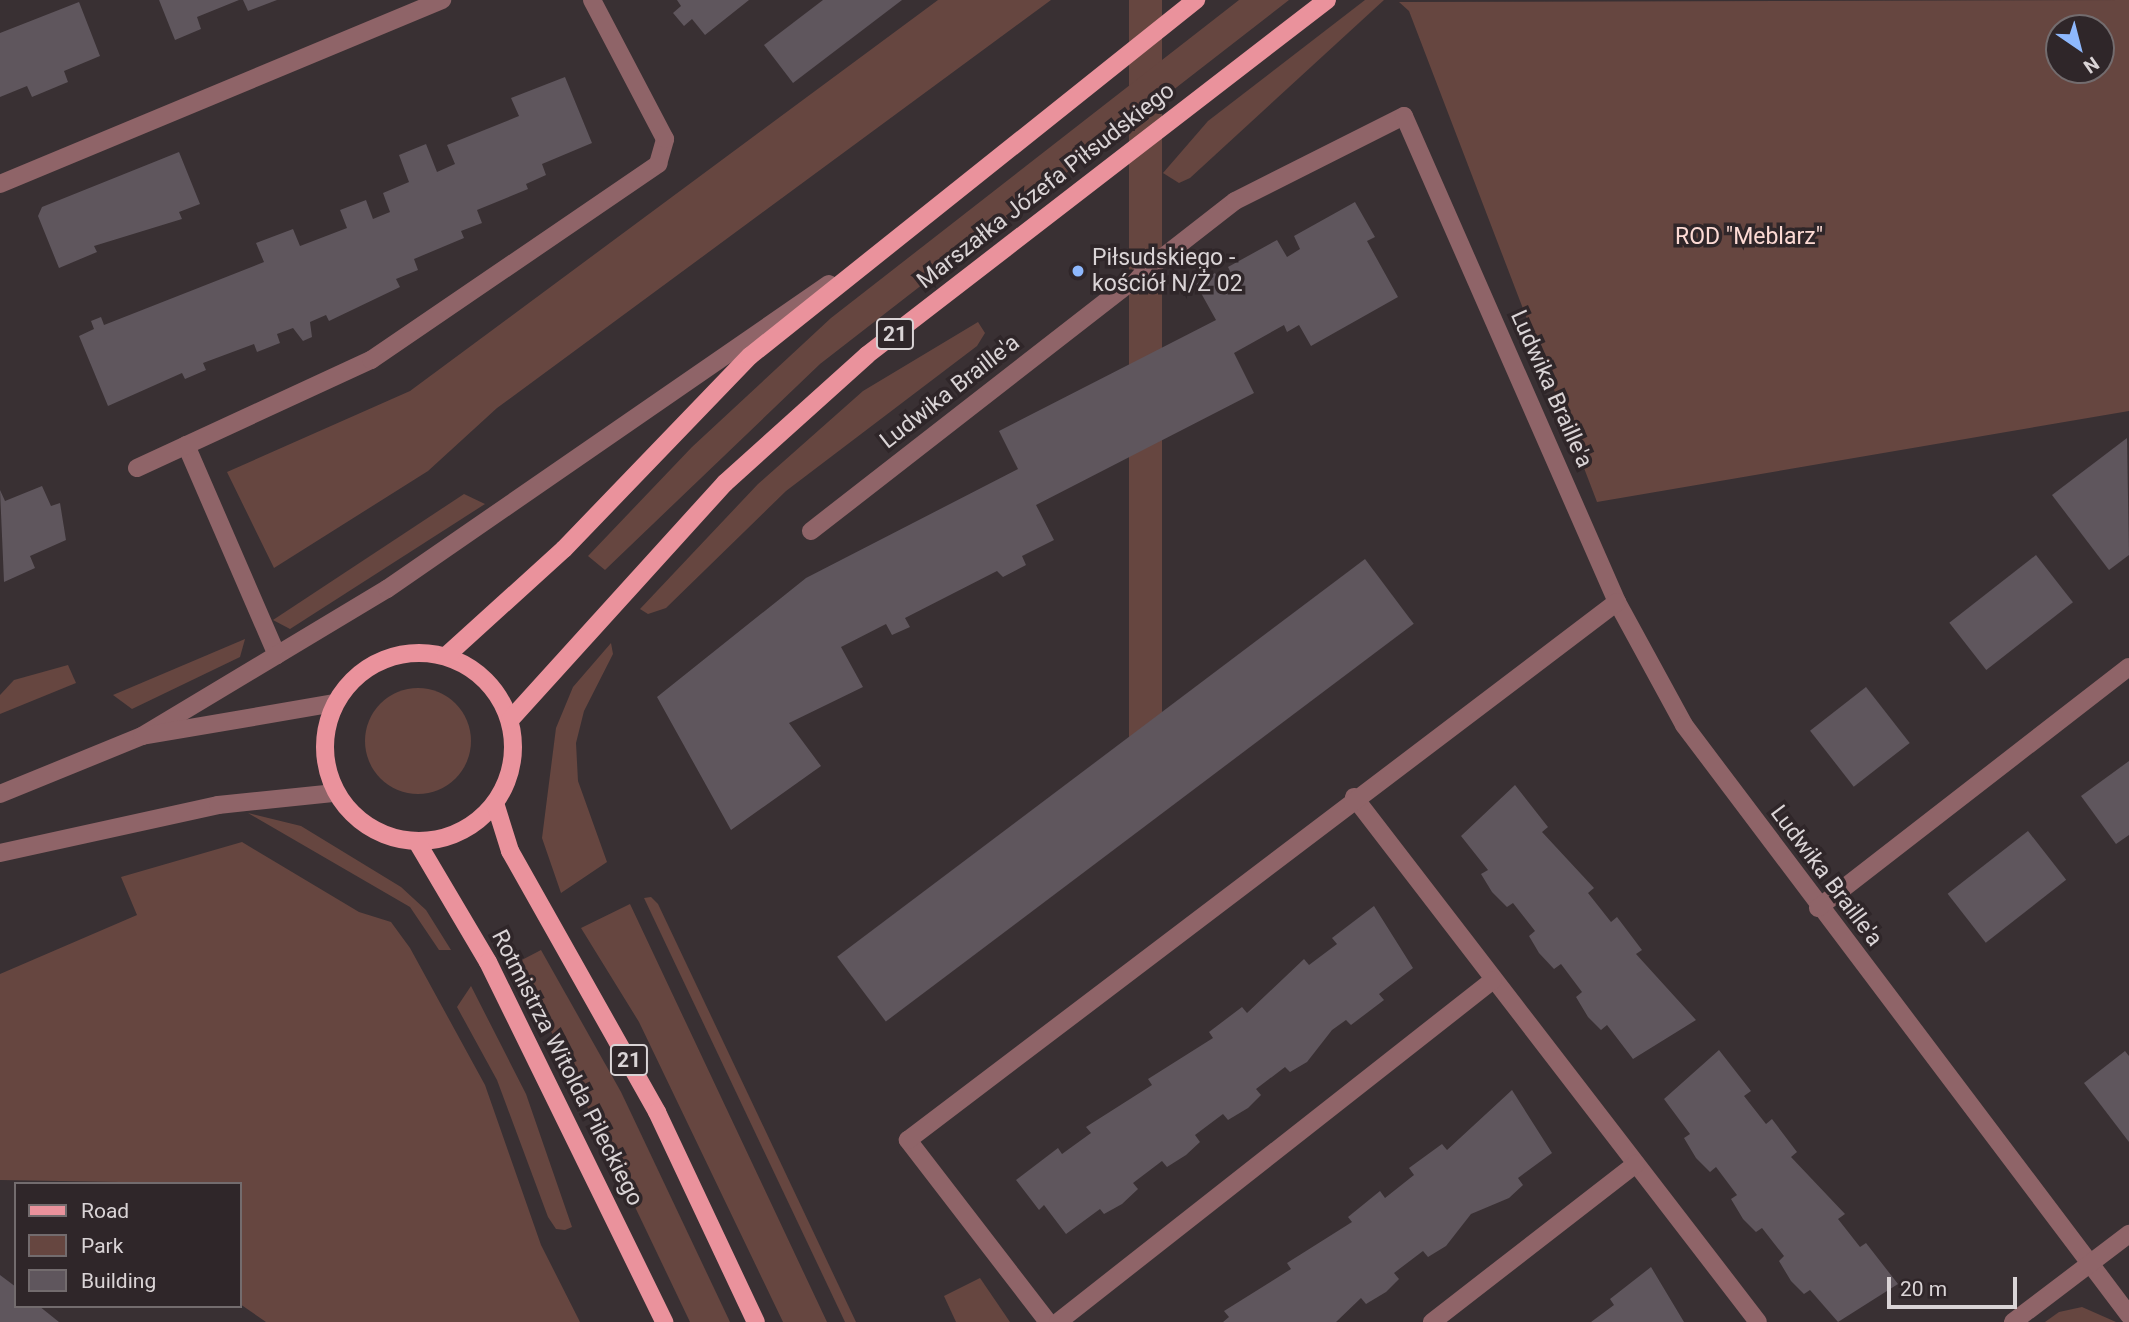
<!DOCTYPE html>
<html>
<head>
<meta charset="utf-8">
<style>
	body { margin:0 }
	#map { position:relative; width:2129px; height:1322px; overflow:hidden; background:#393033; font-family:Roboto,sans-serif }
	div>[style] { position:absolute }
	.green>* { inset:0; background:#664640; transform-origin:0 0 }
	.round { border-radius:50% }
	.building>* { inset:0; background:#5f565d; transform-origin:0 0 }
	.minor>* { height:18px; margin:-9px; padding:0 9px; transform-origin:9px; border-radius:9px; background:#8f6468 }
	.major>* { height:18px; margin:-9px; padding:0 9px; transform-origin:9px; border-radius:9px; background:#ea929c }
	.major>.ring { margin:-9px; padding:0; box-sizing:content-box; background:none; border:18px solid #ea929c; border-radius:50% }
	.dots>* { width:19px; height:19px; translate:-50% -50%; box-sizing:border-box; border:4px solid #2f2629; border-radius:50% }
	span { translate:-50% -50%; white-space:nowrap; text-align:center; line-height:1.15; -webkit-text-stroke:7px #2f2629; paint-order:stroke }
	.shield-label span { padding:2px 5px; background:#2f2629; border:2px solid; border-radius:5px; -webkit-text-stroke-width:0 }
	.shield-label { font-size:21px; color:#dad4d6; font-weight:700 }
	.street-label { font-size:23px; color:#dad4d6 }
	.park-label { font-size:23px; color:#fcdad4 }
	.poi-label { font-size:23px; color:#dad4d6 }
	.left { translate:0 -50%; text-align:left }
	.legend { position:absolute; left:14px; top:1182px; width:228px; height:126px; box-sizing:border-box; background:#2f2629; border:2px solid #736c6e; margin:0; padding:9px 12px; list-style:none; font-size:21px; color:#dad4d6 }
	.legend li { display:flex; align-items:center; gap:14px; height:35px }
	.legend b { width:35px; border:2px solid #736c6e }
	.north { position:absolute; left:2045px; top:14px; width:70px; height:70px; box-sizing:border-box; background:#2f2629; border:2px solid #736c6e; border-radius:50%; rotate:145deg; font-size:19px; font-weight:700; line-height:28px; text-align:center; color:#dad4d6 }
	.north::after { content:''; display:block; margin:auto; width:24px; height:32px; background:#8eb8fd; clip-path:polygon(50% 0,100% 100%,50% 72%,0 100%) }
	.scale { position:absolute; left:1887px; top:1277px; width:130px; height:32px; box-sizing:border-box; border:4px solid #dad4d6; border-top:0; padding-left:9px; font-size:21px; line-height:24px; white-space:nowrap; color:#dad4d6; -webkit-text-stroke:5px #2f2629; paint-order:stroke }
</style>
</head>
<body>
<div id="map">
	<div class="green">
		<div style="clip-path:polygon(938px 0,1051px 0,497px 408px,428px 471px,274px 568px,227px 472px,410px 391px)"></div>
		<div style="left:1129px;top:0;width:33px;height:774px"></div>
		<div style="clip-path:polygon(1239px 0,1289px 0,820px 364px,605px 570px,588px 556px,692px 447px,831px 318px)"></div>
		<div style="clip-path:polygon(1365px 0,1384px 0,1190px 178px,1179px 183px,1163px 173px,1208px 121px)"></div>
		<div style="clip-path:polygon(evenodd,2129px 0,2129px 411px,1597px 502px,1409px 11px,1399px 2px,2129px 0,2059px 28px,2101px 28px,2101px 70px,2059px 70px,2059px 28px)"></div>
		<div style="clip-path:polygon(978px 322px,985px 333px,977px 346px,786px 491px,666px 608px,648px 614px,640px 609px,758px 484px,863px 391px)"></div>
		<div style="clip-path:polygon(464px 494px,485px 504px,290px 629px,273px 620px)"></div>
		<div style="clip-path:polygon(245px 639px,240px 657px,132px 709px,113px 695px)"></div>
		<div style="clip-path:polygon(611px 643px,613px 654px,584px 711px,576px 743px,578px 781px,607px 862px,561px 893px,542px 838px,556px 728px,573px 687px)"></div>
		<div style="clip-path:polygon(68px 665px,76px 683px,0 714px,0 695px,14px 680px)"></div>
		<div class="round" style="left:365px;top:688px;width:106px;height:106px"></div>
		<div style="clip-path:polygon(248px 813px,301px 826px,401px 887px,426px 910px,451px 950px,439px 950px,410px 907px)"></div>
		<div style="clip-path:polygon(242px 842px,359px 912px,391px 922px,410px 948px,485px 1085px,541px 1245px,580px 1322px,266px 1322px,240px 1304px,240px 1184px,0 1180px,0 974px,137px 915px,121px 877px)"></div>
		<div style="clip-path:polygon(651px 897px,658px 904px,856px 1322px,845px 1322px,644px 898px)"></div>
		<div style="clip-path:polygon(630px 904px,827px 1322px,783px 1322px,639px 1022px,581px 928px)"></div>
		<div style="clip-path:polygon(541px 950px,621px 1092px,730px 1322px,690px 1322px,518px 962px)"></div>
		<div style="clip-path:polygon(471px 986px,526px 1094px,572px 1227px,565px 1230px,556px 1229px,548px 1217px,497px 1080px,457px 1007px)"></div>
		<div style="clip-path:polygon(980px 1278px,1010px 1322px,956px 1322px,944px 1296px)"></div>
		<div style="clip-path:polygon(2082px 1307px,2116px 1322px,2045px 1322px,2059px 1312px)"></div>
	</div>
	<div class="building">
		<div style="clip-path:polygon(159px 0,239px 0,197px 17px,201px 29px,175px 40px)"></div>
		<div style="clip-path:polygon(243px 0,277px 0,248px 11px)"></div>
		<div style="clip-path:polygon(677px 0,749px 0,705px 35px,692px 19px,684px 26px,673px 13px,681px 6px)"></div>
		<div style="clip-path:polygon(902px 0,793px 83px,764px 45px,823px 0)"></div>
		<div style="clip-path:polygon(79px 2px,100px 56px,64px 71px,68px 82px,32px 97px,27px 86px,0 97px,0 33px)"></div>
		<div style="clip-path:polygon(565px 77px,592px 143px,542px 164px,546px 175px,526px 184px,528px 189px,477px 210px,482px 223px,461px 231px,464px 238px,414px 259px,418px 270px,396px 279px,400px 287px,329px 321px,326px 315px,310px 322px,312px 337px,303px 341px,293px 328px,277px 334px,280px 343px,257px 352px,254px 344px,203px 363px,206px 370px,185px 379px,182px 373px,108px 406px,79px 336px,94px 329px,91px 321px,101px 317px,104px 325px,264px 262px,256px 243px,293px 229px,300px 246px,347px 228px,340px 210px,366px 200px,373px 219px,390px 212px,383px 193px,409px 182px,399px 155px,426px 144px,437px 172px,455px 164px,447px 145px,519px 116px,511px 98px)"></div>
		<div style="clip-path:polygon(179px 152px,200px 204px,179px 212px,182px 219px,94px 246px,97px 252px,59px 268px,38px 216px,42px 207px)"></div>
		<div style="clip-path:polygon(1355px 202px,1375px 237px,1367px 241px,1398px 297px,1311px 346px,1299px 325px,1287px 332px,1284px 325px,1234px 353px,1254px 393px,1036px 505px,1054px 540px,1022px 556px,1026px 565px,1003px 577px,997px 571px,905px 618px,910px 627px,892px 635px,886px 624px,841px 647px,863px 687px,789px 723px,821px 766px,731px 830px,657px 697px,806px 578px,1018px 469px,999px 431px,1216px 320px,1196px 284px,1215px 273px,1219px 280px,1231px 273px,1228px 267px,1277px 240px,1287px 257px,1300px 249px,1294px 236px)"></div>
		<div style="clip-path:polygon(2127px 438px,2129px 555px,2109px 570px,2052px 495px)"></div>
		<div style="clip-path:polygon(42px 486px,51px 506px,60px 503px,66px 540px,30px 556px,35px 568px,4px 582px,0 490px,5px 501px)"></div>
		<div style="left:2036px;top:555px;width:60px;height:110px;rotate:52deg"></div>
		<div style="left:1365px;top:559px;width:81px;height:661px;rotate:53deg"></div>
		<div style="left:1866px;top:687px;width:71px;height:71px;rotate:52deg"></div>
		<div style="clip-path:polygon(2129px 761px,2129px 835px,2116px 844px,2081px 796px)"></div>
		<div style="clip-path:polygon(1515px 785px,1548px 827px,1542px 832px,1594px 888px,1588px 893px,1611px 922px,1617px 917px,1642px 950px,1636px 954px,1696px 1020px,1633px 1059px,1607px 1025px,1601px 1030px,1588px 1017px,1576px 997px,1582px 992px,1561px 964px,1554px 969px,1539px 953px,1529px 936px,1535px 931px,1513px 903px,1507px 907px,1492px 892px,1481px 874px,1488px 870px,1461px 836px)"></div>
		<div style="left:2028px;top:831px;width:62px;height:102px;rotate:52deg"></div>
		<div style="clip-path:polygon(1374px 906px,1413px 968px,1379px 994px,1384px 1000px,1351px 1025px,1346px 1020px,1332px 1030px,1307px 1062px,1290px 1072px,1285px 1067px,1256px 1089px,1261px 1095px,1248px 1108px,1228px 1120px,1223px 1114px,1195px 1135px,1200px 1142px,1186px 1155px,1167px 1167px,1162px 1161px,1133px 1183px,1138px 1189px,1122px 1204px,1104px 1214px,1100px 1209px,1066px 1234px,1044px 1205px,1039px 1210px,1016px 1180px,1058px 1148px,1062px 1154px,1091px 1133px,1086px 1127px,1152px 1085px,1148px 1079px,1213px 1038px,1209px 1032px,1242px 1007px,1247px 1013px,1304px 959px,1309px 965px,1337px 944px,1332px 938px)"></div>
		<div style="clip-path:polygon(1719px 1050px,1751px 1091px,1744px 1096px,1766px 1124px,1772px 1119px,1797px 1152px,1791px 1157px,1845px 1214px,1838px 1219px,1860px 1247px,1866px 1243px,1898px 1284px,1838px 1322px,1810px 1290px,1804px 1294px,1791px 1281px,1779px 1261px,1784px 1256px,1762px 1228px,1756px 1232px,1743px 1219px,1731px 1199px,1737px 1195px,1716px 1167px,1710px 1172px,1696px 1158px,1684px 1138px,1690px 1134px,1664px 1099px)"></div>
		<div style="clip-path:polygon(2125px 1051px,2129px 1056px,2129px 1142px,2084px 1083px)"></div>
		<div style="clip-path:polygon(1512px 1090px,1552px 1153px,1518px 1178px,1523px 1185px,1509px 1198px,1471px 1214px,1446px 1246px,1428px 1257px,1423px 1251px,1394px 1273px,1399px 1279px,1386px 1292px,1366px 1304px,1361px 1298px,1336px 1322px,1223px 1322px,1229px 1317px,1224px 1311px,1291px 1269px,1287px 1263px,1352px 1222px,1348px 1217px,1380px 1191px,1385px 1198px,1414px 1175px,1409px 1168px,1442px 1144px,1447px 1150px)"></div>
		<div style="clip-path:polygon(1651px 1267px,1684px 1322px,1591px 1322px,1614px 1305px,1610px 1299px)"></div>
		<div style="clip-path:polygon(0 1275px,16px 1287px,16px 1306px,39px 1306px,59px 1322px,0 1322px)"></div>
	</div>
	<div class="minor">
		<div style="left:0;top:184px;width:479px;rotate:-22.6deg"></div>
		<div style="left:186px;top:445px;width:229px;rotate:66.6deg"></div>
		<div style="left:137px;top:468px;width:258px;rotate:-24.8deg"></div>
		<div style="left:371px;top:360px;width:348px;rotate:-34.3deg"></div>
		<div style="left:658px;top:164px;width:26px;rotate:-74deg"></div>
		<div style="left:665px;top:139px;width:157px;rotate:-117.7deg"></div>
		<div style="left:811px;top:531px;width:537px;rotate:-37.89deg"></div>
		<div style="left:1235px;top:201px;width:189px;rotate:-26.7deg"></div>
		<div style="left:1404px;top:116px;width:531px;rotate:66.33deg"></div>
		<div style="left:1617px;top:602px;width:140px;rotate:61.4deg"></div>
		<div style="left:1684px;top:725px;width:739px;rotate:52.98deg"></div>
		<div style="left:142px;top:736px;width:286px;rotate:-31deg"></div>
		<div style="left:387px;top:589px;width:537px;rotate:-34.61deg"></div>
		<div style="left:0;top:794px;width:153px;rotate:-22.2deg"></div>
		<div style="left:142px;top:736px;width:196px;rotate:-9.7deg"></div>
		<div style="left:1354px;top:797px;width:662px;rotate:52.42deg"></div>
		<div style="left:0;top:853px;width:223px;rotate:-12.4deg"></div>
		<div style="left:218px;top:805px;width:118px;rotate:-5.9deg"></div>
		<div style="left:1818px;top:908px;width:393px;rotate:-37.8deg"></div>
		<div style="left:1048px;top:1322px;width:230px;rotate:-127.6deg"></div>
		<div style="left:908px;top:1140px;width:890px;rotate:-37.19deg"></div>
		<div style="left:1058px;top:1322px;width:553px;rotate:-38.17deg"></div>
		<div style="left:1432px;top:1322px;width:258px;rotate:-37.8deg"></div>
		<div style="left:2013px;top:1322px;width:146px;rotate:-37.2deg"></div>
	</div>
	<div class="major">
		<div class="ring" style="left:325px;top:653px;width:170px;height:170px"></div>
		<div style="left:446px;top:656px;width:159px;rotate:-42.2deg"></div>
		<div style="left:564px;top:549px;width:268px;rotate:-46.1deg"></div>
		<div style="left:750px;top:356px;width:571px;rotate:-38.6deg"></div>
		<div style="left:510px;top:720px;width:320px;rotate:-47.8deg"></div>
		<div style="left:725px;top:483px;width:191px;rotate:-42deg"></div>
		<div style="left:867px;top:355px;width:581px;rotate:-37.66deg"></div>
		<div style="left:495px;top:803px;width:50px;rotate:72.6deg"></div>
		<div style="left:510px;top:851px;width:300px;rotate:60.6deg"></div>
		<div style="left:657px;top:1112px;width:232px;rotate:64.8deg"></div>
		<div style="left:417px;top:842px;width:139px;rotate:59.4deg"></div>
		<div style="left:488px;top:962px;width:401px;rotate:63.9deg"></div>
	</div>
	<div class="dots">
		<div style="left:1078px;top:271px;background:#8eb8fd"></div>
	</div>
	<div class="shield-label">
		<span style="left:895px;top:334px">21</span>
		<span style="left:629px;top:1060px">21</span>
	</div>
	<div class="street-label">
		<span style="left:1046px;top:186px;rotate:-38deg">Marszałka Józefa Piłsudskiego</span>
		<span style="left:1551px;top:389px;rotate:66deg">Ludwika Braille'a</span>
		<span style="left:950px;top:392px;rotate:-38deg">Ludwika Braille'a</span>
		<span style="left:1826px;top:876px;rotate:53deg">Ludwika Braille'a</span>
		<span style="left:567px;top:1068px;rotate:63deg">Rotmistrza Witolda Pileckiego</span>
	</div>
	<div class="park-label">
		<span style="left:1749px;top:237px">ROD "Meblarz"</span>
	</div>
	<div class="poi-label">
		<span class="left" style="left:1092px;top:271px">Piłsudskiego -<br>kościół N/Ż 02</span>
	</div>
	<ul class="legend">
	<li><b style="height:9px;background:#ea929c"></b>Road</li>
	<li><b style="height:19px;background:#664640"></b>Park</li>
	<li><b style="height:19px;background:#5f565d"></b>Building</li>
	</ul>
	<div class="north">N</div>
	<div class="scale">20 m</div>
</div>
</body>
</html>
